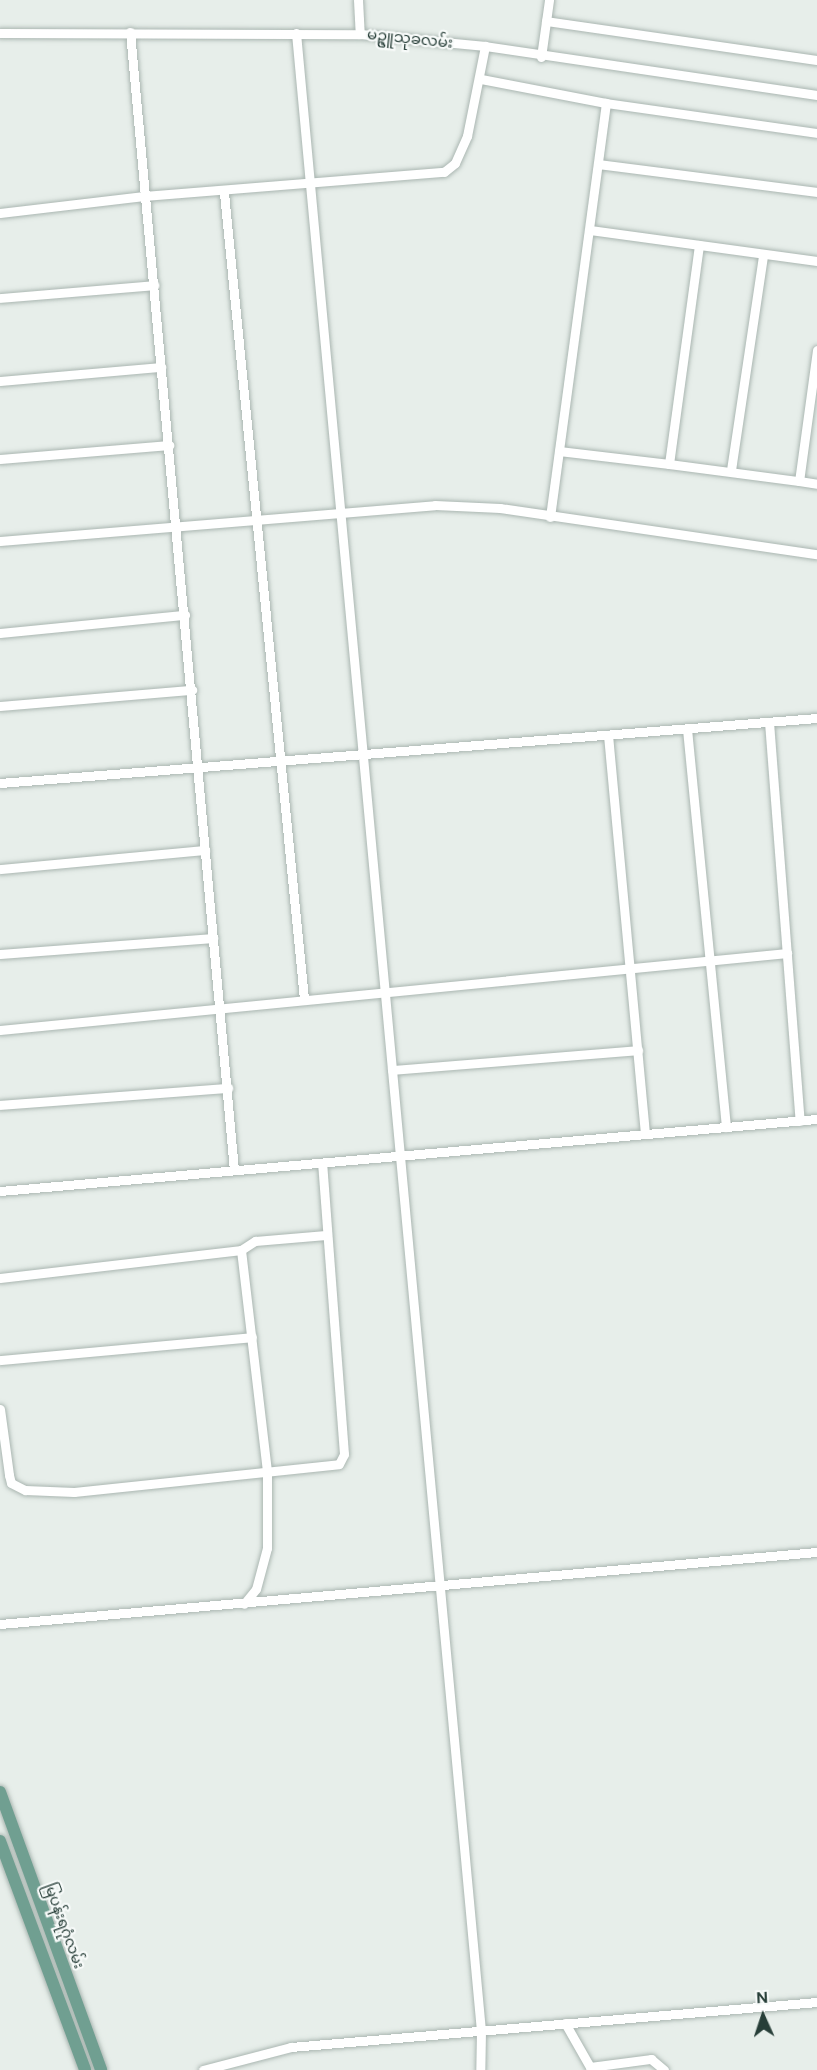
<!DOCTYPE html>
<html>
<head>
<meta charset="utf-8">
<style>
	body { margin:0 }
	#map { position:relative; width:817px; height:2070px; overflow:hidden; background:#e7eeea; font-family:"DM Sans","Noto Sans Myanmar",sans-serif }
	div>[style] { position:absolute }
	.roads { filter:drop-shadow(0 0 2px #aab6b1) drop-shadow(0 0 2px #aab6b1) }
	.minor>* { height:9px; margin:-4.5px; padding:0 4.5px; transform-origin:4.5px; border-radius:4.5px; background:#fff }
	.major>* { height:12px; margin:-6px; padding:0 6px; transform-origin:6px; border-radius:6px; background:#709f91 }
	span { translate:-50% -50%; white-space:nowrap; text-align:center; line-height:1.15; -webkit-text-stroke:4.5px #f7faf9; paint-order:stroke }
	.street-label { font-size:15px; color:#273e38 }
	.north { position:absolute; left:733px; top:1986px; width:60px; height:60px; -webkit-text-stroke:4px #f7faf9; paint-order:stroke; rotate:357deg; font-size:16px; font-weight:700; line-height:24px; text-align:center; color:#273e38 }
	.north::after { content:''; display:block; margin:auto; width:21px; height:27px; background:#273e38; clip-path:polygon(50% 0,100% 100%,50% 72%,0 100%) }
</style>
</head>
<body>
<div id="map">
	<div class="roads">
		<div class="minor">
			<div style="left:358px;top:0;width:34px;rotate:87deg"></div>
			<div style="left:546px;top:21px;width:274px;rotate:8.2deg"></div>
			<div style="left:130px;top:32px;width:1143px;rotate:84.78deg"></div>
			<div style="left:0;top:33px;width:360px;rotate:0.2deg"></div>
			<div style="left:360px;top:34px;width:126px;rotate:5.5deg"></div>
			<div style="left:485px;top:46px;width:336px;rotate:8.4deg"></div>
			<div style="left:296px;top:33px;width:2007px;rotate:84.71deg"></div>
			<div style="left:481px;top:2031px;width:39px;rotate:91deg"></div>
			<div style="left:541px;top:57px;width:58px;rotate:-82deg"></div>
			<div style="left:481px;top:79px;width:127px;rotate:10.9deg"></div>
			<div style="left:598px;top:164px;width:221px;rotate:7.3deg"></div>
			<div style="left:224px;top:193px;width:810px;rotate:84.33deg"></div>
			<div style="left:0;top:213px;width:145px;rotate:-6.7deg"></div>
			<div style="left:144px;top:196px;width:301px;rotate:-4.6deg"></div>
			<div style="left:444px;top:172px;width:14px;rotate:-39deg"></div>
			<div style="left:455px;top:163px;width:30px;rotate:-66deg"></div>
			<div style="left:467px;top:136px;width:92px;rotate:-78.7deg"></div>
			<div style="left:590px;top:230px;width:229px;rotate:7.8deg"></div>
			<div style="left:699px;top:245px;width:221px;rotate:97.8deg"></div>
			<div style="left:669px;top:464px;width:131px;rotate:7.5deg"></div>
			<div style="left:0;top:298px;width:155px;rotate:-4.8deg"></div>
			<div style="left:817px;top:350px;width:132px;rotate:97.8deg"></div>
			<div style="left:799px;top:481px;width:18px;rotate:9deg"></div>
			<div style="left:0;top:381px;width:162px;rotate:-5deg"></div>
			<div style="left:559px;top:451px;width:111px;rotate:6.7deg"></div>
			<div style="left:0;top:459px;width:170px;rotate:-4.7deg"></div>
			<div style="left:731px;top:470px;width:217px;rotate:-81.5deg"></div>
			<div style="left:550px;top:517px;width:418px;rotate:-82.3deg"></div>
			<div style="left:606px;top:103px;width:213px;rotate:8.1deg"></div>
			<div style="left:0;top:541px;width:436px;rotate:-4.7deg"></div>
			<div style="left:435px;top:505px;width:65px;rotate:2.6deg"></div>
			<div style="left:500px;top:508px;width:320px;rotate:8.3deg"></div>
			<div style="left:0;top:633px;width:186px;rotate:-5.6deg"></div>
			<div style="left:0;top:706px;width:193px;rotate:-4.8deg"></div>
			<div style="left:769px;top:722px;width:400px;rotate:85.6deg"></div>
			<div style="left:687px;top:729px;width:400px;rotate:84.4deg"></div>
			<div style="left:608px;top:735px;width:400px;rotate:84.7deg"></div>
			<div style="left:0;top:783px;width:820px;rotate:-4.55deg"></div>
			<div style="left:0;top:869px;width:206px;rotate:-5.3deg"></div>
			<div style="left:0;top:954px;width:214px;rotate:-4.3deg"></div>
			<div style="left:0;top:1030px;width:791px;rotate:-5.59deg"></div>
			<div style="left:392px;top:1070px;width:247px;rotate:-4.6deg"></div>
			<div style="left:0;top:1105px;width:229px;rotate:-4.3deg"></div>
			<div style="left:0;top:1191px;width:820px;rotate:-5.04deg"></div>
			<div style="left:241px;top:1250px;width:17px;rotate:-33deg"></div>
			<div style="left:255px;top:1241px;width:71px;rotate:-4.8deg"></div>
			<div style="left:0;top:1278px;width:243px;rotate:-6.6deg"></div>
			<div style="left:241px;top:1250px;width:225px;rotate:83.3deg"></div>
			<div style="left:267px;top:1473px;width:75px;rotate:90deg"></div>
			<div style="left:267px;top:1548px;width:42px;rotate:105deg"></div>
			<div style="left:256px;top:1589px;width:19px;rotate:129deg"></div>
			<div style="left:0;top:1360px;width:253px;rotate:-5.2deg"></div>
			<div style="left:0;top:1409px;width:67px;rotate:82.2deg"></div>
			<div style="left:9px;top:1475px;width:8px;rotate:76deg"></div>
			<div style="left:11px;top:1483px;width:16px;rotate:27deg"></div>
			<div style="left:25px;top:1490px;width:49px;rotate:2.3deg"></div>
			<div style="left:74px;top:1492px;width:266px;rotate:-6deg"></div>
			<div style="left:339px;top:1464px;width:11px;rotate:-63deg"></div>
			<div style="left:344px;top:1454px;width:291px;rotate:-94.3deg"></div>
			<div style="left:0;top:1624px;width:820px;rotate:-5.04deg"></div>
			<div style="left:565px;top:2023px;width:51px;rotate:60.4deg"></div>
			<div style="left:590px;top:2067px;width:62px;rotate:-7.5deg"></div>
			<div style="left:651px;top:2059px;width:17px;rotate:40deg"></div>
			<div style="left:203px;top:2070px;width:91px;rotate:-14.6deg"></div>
			<div style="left:291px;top:2047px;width:528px;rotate:-4.89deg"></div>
		</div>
		<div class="major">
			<div style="left:0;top:1792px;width:296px;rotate:70deg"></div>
			<div style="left:0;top:1841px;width:244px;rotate:69.6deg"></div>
		</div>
	</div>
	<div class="street-label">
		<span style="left:410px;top:39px;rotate:6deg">မဥ္ဇူသုခလမ်း</span>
		<span style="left:64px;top:1926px;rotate:70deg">မြပန်းရဂုံလမ်း</span>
	</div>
	<div class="north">N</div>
</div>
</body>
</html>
